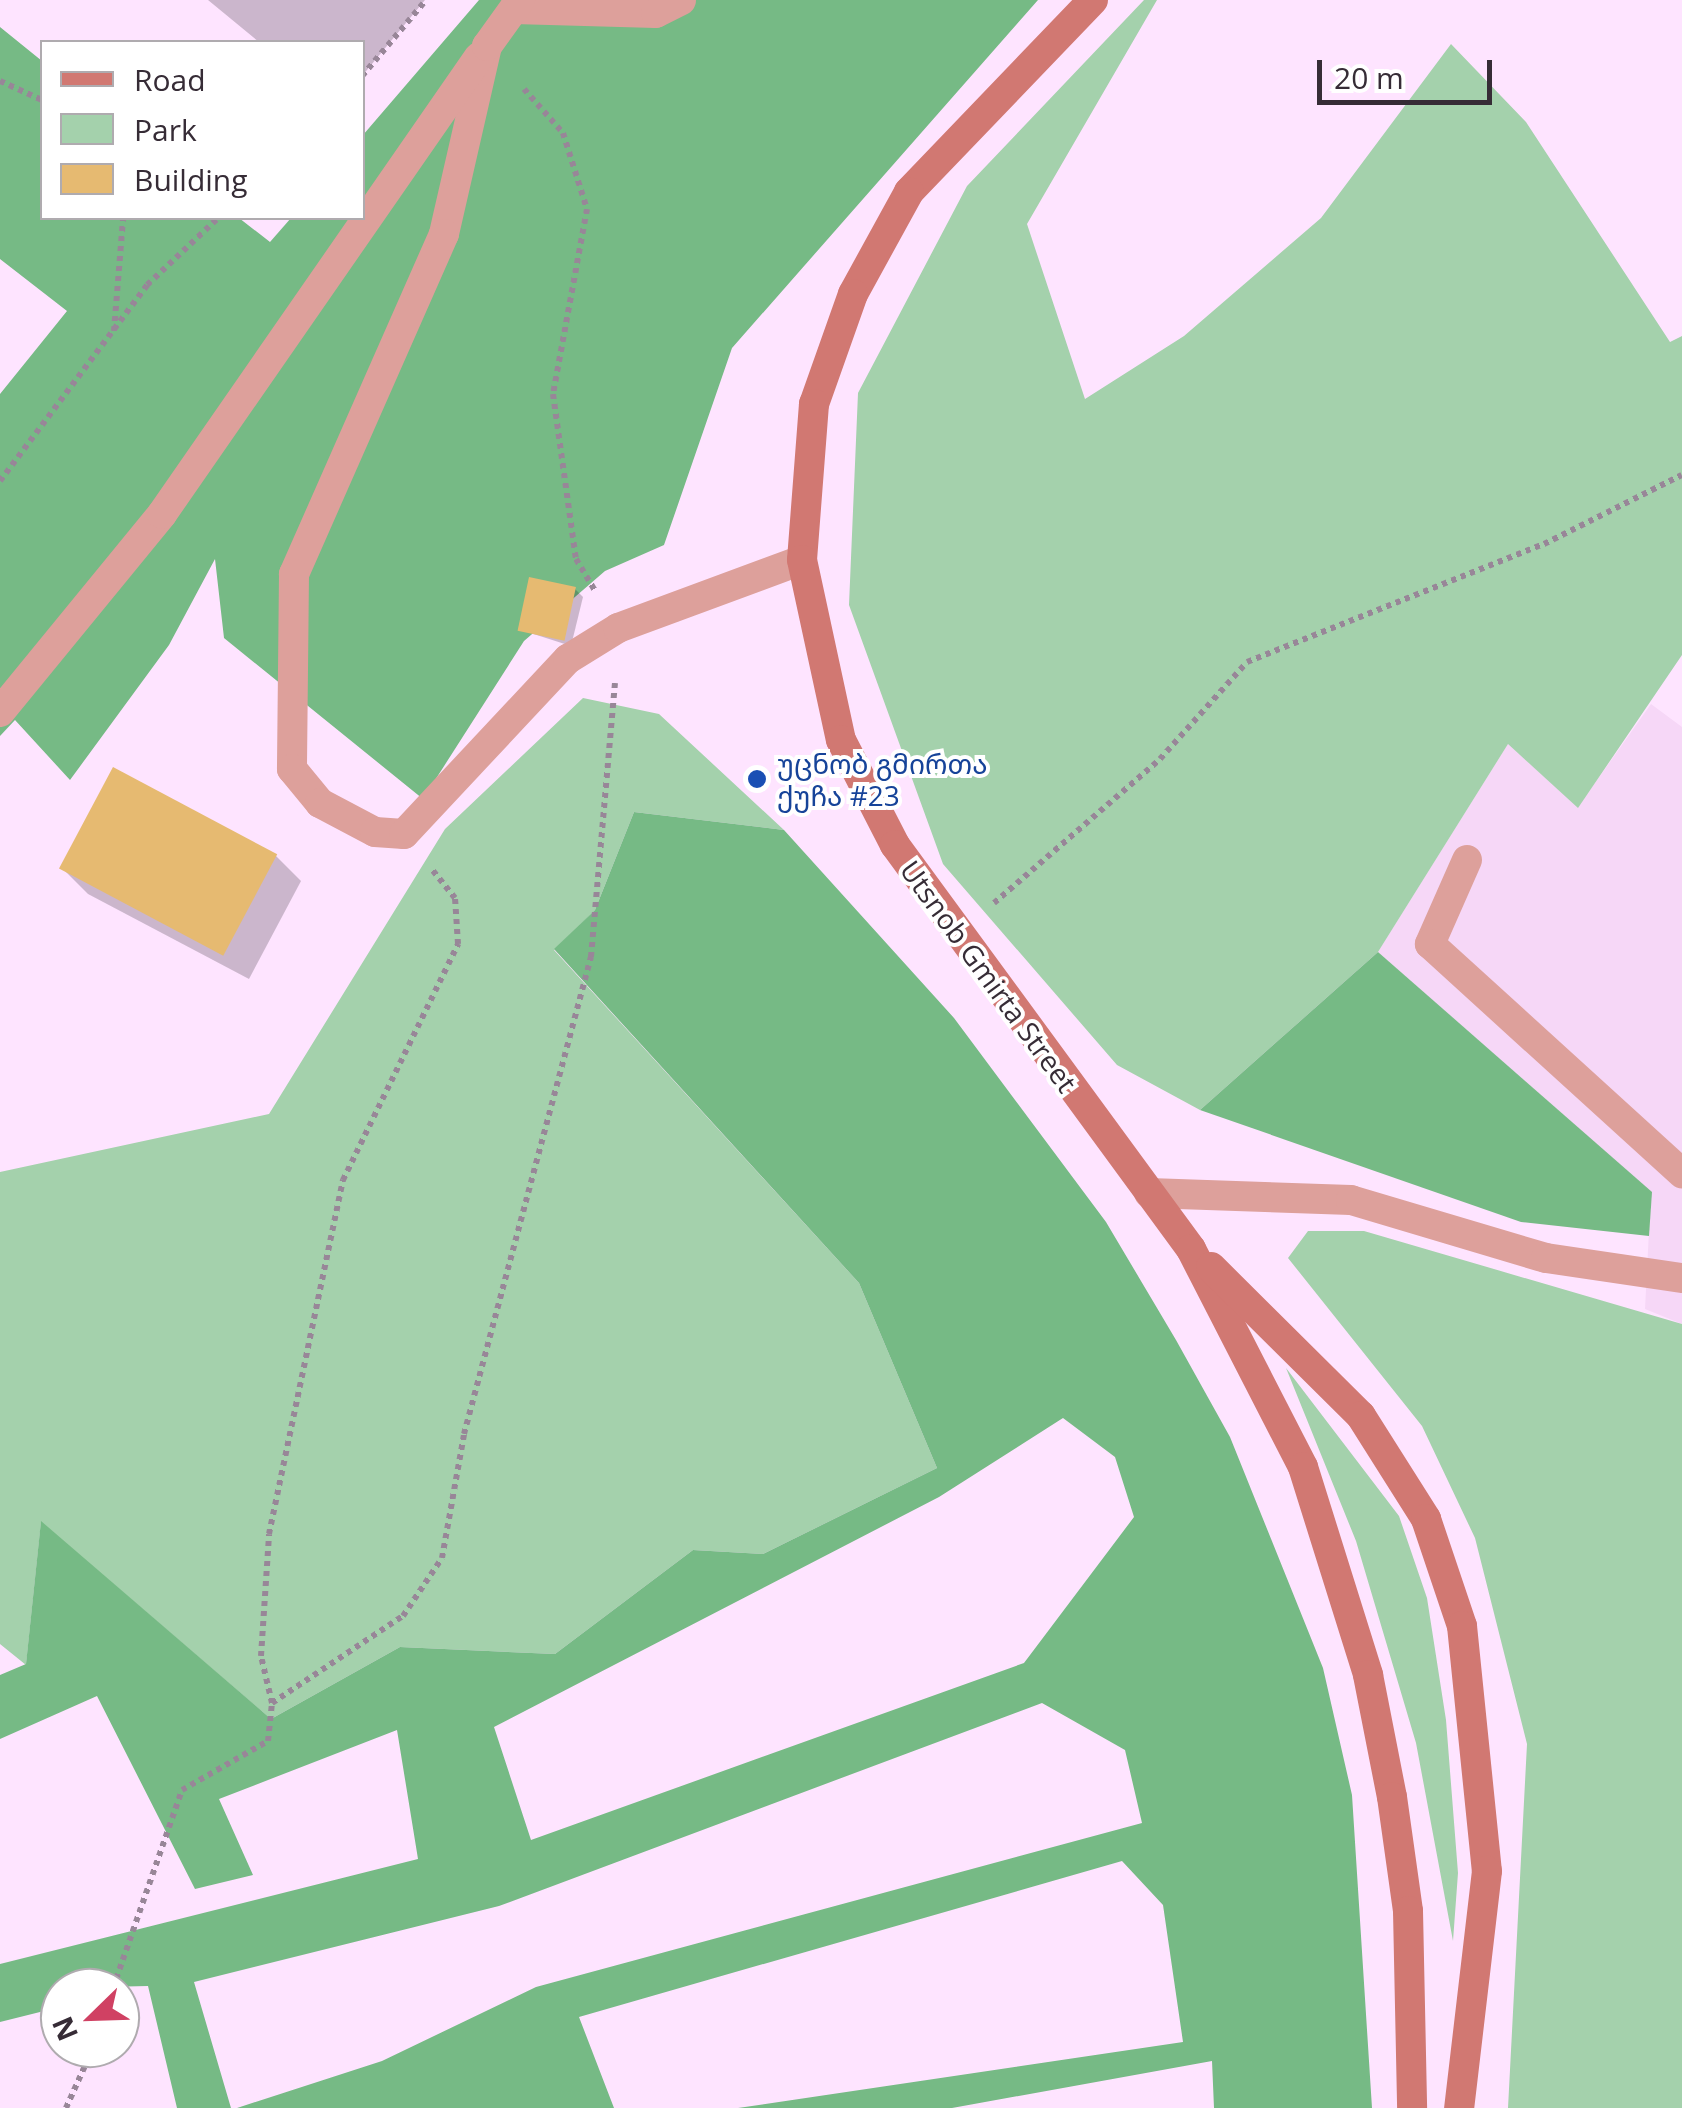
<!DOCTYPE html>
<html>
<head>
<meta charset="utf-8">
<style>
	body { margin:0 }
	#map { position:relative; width:1682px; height:2108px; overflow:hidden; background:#fee4ff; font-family:"Open Sans","Noto Sans Georgian",sans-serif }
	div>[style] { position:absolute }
	.built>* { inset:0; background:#f6d7f7 }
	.green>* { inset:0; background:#a4d1ac }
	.forest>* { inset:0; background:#76ba85 }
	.shadow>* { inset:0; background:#0003 }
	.building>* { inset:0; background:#e6ba71; transform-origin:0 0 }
	.path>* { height:6px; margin-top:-3px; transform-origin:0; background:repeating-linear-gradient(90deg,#988698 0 5px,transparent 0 10px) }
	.lane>* { height:30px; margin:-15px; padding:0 15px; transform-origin:15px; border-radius:15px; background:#dda09b }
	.street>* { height:30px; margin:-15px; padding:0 15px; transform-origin:15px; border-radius:15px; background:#dda09b }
	.secondary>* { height:30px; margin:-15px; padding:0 15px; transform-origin:15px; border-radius:15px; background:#d17872 }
	.dots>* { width:28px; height:28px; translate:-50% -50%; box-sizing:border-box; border:5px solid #fff; border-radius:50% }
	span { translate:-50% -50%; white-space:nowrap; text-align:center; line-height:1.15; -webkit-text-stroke:8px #fff; paint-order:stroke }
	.transit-label { font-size:28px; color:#164399 }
	.left { translate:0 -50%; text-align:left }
	.street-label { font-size:28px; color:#362c36 }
	.legend { position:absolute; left:40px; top:40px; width:325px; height:180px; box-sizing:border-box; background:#fff; border:2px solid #afabaf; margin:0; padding:12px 18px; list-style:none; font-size:30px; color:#362c36 }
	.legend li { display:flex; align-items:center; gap:20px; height:50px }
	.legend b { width:50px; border:2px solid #afabaf }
	.north { position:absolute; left:40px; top:1968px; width:100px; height:100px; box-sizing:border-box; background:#fff; border:2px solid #afabaf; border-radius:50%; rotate:247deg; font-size:28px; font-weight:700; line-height:40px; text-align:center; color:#362c36 }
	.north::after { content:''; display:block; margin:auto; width:35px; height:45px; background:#d04163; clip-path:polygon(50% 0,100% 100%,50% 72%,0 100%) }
	.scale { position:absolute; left:1317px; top:60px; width:175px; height:45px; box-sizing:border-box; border:5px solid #362c36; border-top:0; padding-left:12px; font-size:30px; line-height:35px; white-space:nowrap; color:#362c36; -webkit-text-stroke:8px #fff; paint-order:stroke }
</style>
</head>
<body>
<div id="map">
	<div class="built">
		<div style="clip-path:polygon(1651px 704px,1682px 727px,1682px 1324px,1645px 1309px,1651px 1192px,1378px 952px,1508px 744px,1578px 807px)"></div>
	</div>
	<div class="green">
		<div style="clip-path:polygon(1144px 0,1157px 0,1027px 224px,1085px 399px,1184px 336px,1321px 218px,1451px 44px,1526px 122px,1670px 342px,1682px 336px,1682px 655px,1578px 808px,1508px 744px,1378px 952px,1200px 1110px,1117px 1065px,943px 864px,849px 605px,858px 393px,967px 186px)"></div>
		<div style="clip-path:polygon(583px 698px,659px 714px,784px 830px,634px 812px,595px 910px,554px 950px,859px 1283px,937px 1468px,763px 1554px,693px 1550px,555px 1654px,400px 1647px,271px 1719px,41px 1522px,26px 1665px,0 1644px,0 1172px,269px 1114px,445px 829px)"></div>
		<div style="clip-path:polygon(1308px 1231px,1364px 1231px,1682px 1324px,1682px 2108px,1508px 2108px,1527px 1744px,1475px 1538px,1422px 1426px,1288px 1258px)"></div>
		<div style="clip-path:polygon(1286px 1368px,1399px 1516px,1427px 1598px,1446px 1720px,1458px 1873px,1453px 1941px,1416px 1743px,1356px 1541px)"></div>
	</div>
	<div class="forest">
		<div style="clip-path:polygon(479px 0,1038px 0,732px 348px,664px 545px,605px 571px,524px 641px,423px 799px,224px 638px,215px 559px,169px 645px,70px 780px,15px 720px,0 736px,0 394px,67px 311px,0 259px,0 27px,42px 61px,42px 218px,239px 218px,270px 242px,291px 218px,362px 218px,363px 135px)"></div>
		<div style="clip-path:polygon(evenodd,634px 812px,784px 830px,954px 1018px,1106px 1222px,1176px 1340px,1230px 1437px,1323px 1668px,1352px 1795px,1372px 2108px,1214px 2108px,1212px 2061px,952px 2108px,738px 2108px,1183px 2042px,1163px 1905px,1122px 1861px,579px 2017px,614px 2108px,237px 2108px,382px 2061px,536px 1987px,1142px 1823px,1125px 1750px,1042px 1703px,499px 1906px,194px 1982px,231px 2108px,177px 2108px,148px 1986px,60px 1988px,60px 2007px,0 2022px,0 1964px,418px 1859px,397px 1730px,219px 1799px,253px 1875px,195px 1889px,97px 1696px,0 1739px,0 1675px,26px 1664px,41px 1521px,271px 1719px,400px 1647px,555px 1654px,693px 1550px,763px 1554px,937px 1468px,859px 1283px,554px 949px,595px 910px,634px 812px,1063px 1418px,1115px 1457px,1134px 1517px,1024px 1663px,531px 1840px,494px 1727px,939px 1497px,1063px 1418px)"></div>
		<div style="clip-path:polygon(1378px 952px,1652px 1192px,1649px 1236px,1521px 1222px,1200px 1110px)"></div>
	</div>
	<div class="shadow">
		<div style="clip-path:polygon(208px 0,425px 0,362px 76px,362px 42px,259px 42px)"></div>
		<div style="clip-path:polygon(575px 589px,583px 597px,571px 646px,521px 630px)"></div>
		<div style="clip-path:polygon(276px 856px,301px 881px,249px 979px,88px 894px,63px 869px)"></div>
	</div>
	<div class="building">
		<div style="left:529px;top:577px;width:48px;height:55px;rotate:12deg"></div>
		<div style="left:113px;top:767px;width:186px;height:115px;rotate:28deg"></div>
	</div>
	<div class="path">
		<div style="left:362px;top:76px;width:99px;rotate:-49.9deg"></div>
		<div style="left:0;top:81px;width:46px;rotate:24.3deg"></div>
		<div style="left:524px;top:89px;width:59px;rotate:48.4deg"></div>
		<div style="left:563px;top:133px;width:80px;rotate:72.5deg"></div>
		<div style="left:587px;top:209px;width:188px;rotate:100.4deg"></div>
		<div style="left:553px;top:394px;width:167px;rotate:82.1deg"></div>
		<div style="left:576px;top:559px;width:39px;rotate:59deg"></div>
		<div style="left:114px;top:331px;width:113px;rotate:-85.4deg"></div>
		<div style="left:0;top:481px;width:245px;rotate:-53.1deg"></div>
		<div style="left:147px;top:285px;width:98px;rotate:-43.3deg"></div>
		<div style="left:994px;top:903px;width:220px;rotate:-40.9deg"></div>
		<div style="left:1160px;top:759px;width:130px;rotate:-48.1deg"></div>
		<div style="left:1247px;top:662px;width:320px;rotate:-21.7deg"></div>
		<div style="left:1544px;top:544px;width:154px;rotate:-26.6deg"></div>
		<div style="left:272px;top:1703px;width:48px;rotate:-103.2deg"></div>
		<div style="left:261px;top:1656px;width:122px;rotate:-86.2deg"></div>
		<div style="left:269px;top:1534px;width:362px;rotate:-78.2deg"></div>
		<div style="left:343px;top:1180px;width:263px;rotate:-64deg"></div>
		<div style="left:458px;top:944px;width:46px;rotate:-93.7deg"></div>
		<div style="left:455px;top:898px;width:38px;rotate:-129deg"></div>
		<div style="left:113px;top:1988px;width:210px;rotate:-70.8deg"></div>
		<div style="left:182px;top:1790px;width:99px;rotate:-29.7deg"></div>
		<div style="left:268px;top:1741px;width:38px;rotate:-84deg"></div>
		<div style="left:272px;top:1703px;width:157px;rotate:-33.6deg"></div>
		<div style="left:403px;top:1616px;width:70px;rotate:-56.1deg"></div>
		<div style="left:442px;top:1558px;width:126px;rotate:-79.9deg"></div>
		<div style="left:464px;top:1434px;width:494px;rotate:-75.1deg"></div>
		<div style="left:591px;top:957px;width:275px;rotate:-85deg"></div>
		<div style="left:66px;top:2108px;width:66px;rotate:-65.8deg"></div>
	</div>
	<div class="lane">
		<div style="left:514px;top:9px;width:142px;rotate:1.6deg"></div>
		<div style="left:656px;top:13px;width:28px;rotate:-27deg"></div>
		<div style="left:487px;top:46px;width:193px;rotate:102.9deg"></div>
		<div style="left:444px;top:234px;width:372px;rotate:113.8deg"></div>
		<div style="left:294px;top:574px;width:195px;rotate:90.6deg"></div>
		<div style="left:292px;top:769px;width:44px;rotate:50.5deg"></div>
		<div style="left:320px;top:803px;width:62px;rotate:27.8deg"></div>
		<div style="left:375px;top:832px;width:29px;rotate:4deg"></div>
		<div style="left:404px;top:834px;width:240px;rotate:-46.9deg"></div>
		<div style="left:568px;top:659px;width:59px;rotate:-31.8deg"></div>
		<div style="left:618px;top:628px;width:196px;rotate:-20.3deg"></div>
		<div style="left:0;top:712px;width:256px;rotate:-50.7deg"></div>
		<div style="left:162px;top:514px;width:556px;rotate:-55.25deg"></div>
		<div style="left:1467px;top:860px;width:92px;rotate:113.8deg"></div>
		<div style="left:1430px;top:944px;width:341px;rotate:42.3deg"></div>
	</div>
	<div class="street">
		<div style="left:487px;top:46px;width:57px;rotate:-54.3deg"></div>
		<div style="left:1149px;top:1193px;width:202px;rotate:2deg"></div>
		<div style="left:1351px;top:1200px;width:203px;rotate:16.6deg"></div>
		<div style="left:1546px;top:1258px;width:137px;rotate:8.4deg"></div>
	</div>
	<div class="secondary">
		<div style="left:1093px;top:0;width:266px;rotate:133.8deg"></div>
		<div style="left:909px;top:192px;width:116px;rotate:118.8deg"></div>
		<div style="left:853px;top:294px;width:117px;rotate:109.5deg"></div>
		<div style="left:814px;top:404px;width:156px;rotate:94.4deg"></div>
		<div style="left:802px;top:560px;width:184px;rotate:77.8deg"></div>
		<div style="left:841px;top:740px;width:118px;rotate:62.8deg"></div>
		<div style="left:895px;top:845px;width:501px;rotate:53.77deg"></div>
		<div style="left:1191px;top:1249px;width:245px;rotate:62.8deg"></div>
		<div style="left:1303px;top:1467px;width:218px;rotate:72.6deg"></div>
		<div style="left:1368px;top:1675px;width:124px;rotate:78.9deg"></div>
		<div style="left:1392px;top:1797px;width:115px;rotate:82deg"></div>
		<div style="left:1408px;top:1911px;width:197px;rotate:88.8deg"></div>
		<div style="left:1211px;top:1267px;width:211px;rotate:44.8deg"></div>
		<div style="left:1361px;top:1416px;width:122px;rotate:57.7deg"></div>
		<div style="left:1426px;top:1519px;width:113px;rotate:71.4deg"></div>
		<div style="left:1462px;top:1626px;width:246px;rotate:84.2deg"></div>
		<div style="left:1487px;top:1871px;width:239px;rotate:96.7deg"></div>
	</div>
	<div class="dots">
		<div style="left:757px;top:779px;background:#1a4fb4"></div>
	</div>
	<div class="transit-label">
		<span class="left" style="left:777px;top:779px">უცნობ გმირთა<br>ქუჩა #23</span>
	</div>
	<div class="street-label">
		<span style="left:989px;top:976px;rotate:54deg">Utsnob Gmirta Street</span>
	</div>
	<ul class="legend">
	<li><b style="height:12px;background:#d17872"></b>Road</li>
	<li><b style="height:28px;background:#a4d1ac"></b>Park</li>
	<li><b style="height:28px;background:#e6ba71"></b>Building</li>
	</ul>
	<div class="north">N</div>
	<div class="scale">20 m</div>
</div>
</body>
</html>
